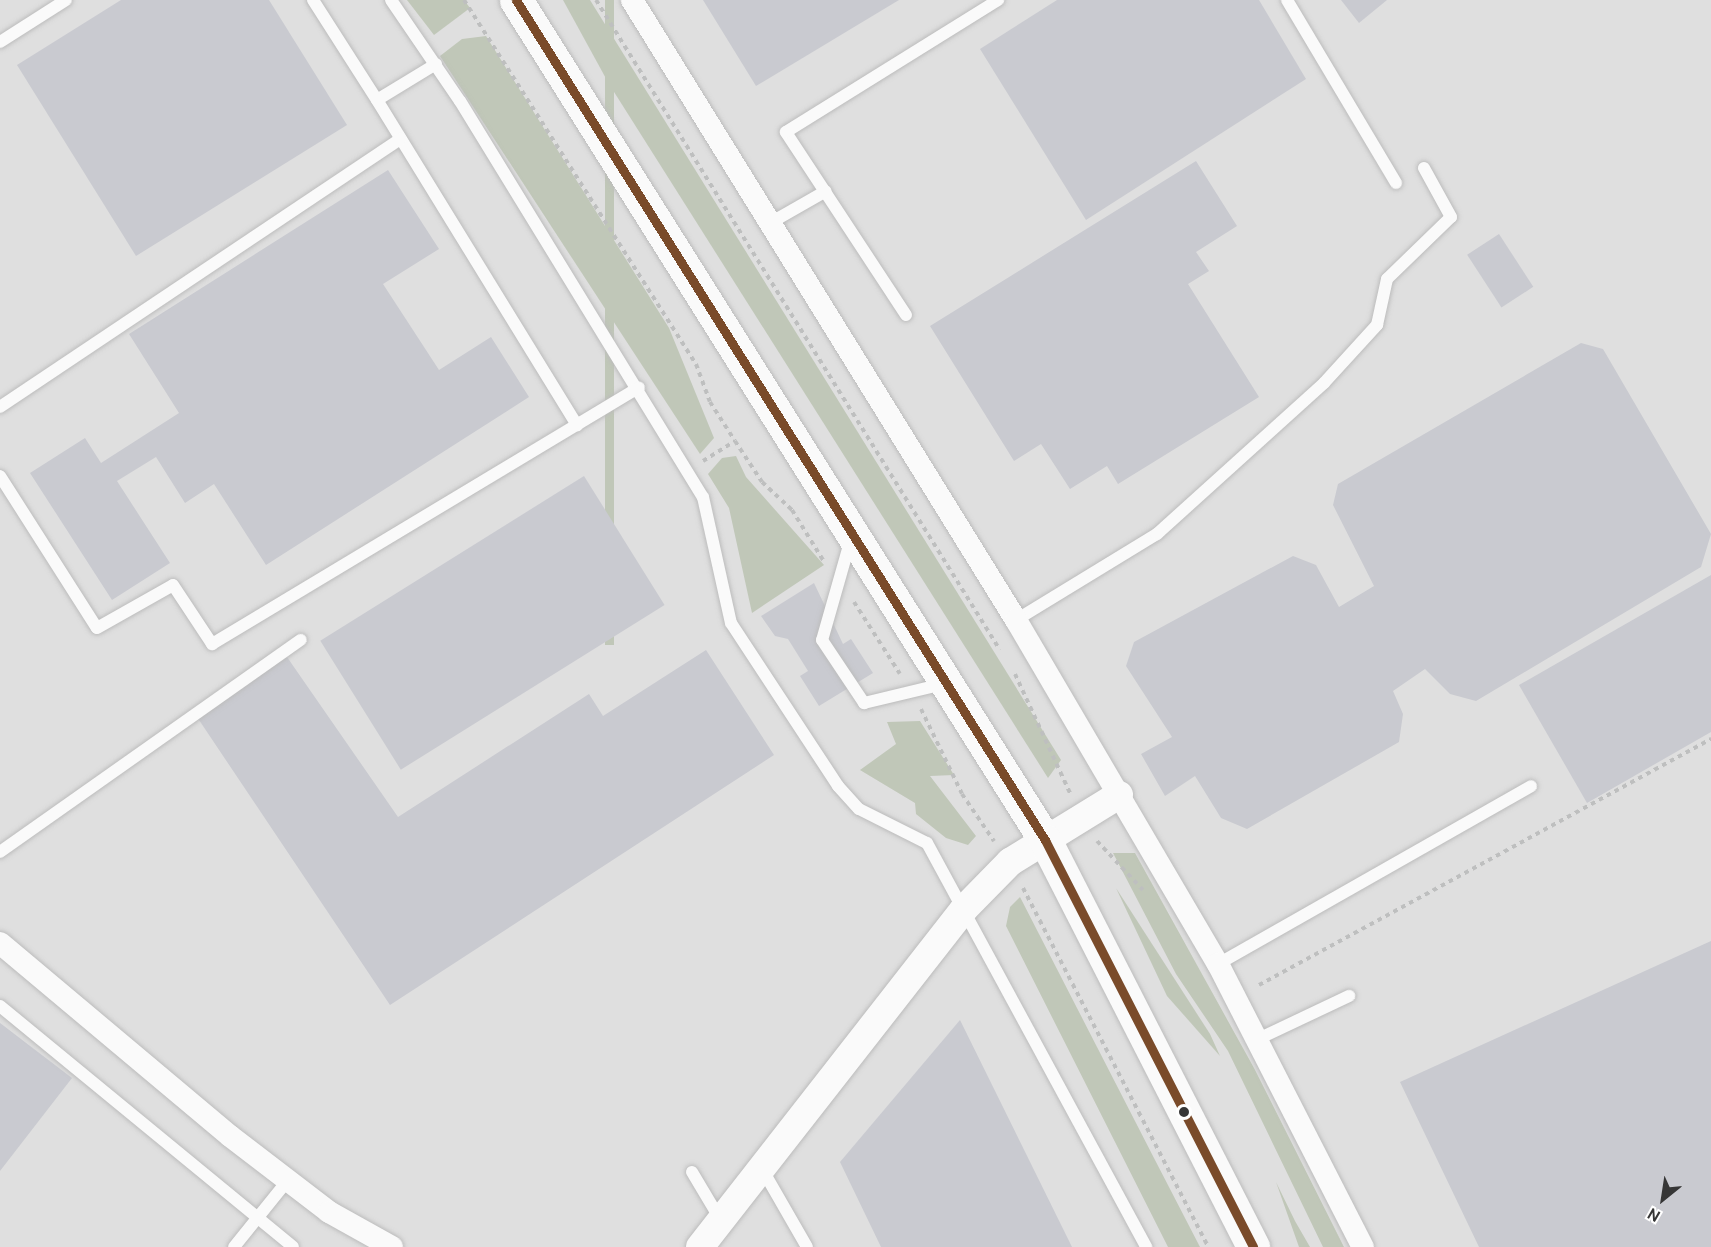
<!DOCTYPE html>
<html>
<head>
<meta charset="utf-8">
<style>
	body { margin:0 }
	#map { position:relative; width:1711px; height:1247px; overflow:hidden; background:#dfdfdf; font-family:Cabin,sans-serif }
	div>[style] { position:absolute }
	.green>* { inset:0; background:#c0c7b8; transform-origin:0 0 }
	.building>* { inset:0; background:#c9cad0; transform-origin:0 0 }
	.path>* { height:4px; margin-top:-2px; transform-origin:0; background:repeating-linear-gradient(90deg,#bebfbf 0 4.5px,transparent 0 9px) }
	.roads { filter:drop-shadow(0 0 2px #bcbcbc) drop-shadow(0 0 2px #bcbcbc) }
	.service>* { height:12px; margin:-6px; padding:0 6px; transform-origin:6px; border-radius:6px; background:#fafafa }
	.minor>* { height:22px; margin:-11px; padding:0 11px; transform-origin:11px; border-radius:11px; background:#fafafa }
	.tertiary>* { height:28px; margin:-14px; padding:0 14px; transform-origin:14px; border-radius:14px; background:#fafafa }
	.primary>* { height:33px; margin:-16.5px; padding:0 16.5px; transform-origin:16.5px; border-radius:16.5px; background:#fafafa }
	.bus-1>* { height:9px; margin:-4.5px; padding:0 4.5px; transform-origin:4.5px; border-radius:4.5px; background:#7a4b2a }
	.dots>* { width:16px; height:16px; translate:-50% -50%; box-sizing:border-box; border:3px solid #fff; border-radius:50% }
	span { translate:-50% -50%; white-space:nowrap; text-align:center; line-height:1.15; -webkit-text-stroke:5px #fff; paint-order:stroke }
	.north { position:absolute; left:1633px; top:1169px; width:60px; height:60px; -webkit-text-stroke:4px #fff; paint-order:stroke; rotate:210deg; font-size:16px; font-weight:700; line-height:24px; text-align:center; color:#363636 }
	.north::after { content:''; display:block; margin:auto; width:21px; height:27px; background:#363636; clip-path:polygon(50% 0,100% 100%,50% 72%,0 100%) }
</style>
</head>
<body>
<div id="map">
	<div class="green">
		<div style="clip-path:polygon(407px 0,464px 0,470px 8px,434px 35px)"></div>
		<div style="clip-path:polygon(563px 0,590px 0,1061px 760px,1048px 778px,609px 84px)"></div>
		<div style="left:605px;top:0;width:9px;height:645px"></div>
		<div style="clip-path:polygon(486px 36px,669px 328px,714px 438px,700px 454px,440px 56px,462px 39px)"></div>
		<div style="clip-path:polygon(736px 456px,746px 477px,824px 565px,752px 613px,729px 508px,708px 474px,722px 458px)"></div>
		<div style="clip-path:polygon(920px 721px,954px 775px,930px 776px,976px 836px,968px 845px,946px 838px,916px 814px,915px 803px,860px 770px,896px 744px,887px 722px)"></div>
		<div style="clip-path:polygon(1113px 853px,1135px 853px,1254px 1068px,1344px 1247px,1323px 1247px,1228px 1051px,1176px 974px)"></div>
		<div style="clip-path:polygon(1116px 888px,1210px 1034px,1220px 1056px,1167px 996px)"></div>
		<div style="clip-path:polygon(1020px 897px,1155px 1160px,1200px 1247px,1168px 1247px,1006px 926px,1010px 907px)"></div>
		<div style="clip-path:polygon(1276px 1182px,1295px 1221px,1310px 1247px,1299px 1247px)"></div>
	</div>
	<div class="building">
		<div style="clip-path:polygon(121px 0,269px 0,347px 125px,136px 256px,17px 65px)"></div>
		<div style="clip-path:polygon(703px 0,899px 0,756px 86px)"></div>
		<div style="clip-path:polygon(1057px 0,1259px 0,1306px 79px,1086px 220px,980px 49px)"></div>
		<div style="clip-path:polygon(1341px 0,1387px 0,1359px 23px)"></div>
		<div style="clip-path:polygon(1196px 161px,1237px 226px,1196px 252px,1209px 271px,1188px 284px,1259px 397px,1118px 484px,1107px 466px,1070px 489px,1041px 444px,1014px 461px,930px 326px)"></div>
		<div style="clip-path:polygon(388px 170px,439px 249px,383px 284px,439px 370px,491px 337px,529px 397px,266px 565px,214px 484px,185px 503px,156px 457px,117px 481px,170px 563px,112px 600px,30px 473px,85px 438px,101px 463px,179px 413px,129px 334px)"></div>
		<div style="left:1499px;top:234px;width:63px;height:38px;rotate:57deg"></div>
		<div style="clip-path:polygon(1581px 343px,1603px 349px,1711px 534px,1701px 567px,1476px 701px,1450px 694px,1425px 669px,1393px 691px,1403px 714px,1399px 742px,1247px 829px,1221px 818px,1195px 776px,1165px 796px,1141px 754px,1172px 737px,1126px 666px,1134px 642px,1293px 556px,1316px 565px,1339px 607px,1374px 586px,1333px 505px,1338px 484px)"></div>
		<div style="left:584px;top:476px;width:152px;height:311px;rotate:58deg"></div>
		<div style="clip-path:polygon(1711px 575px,1711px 732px,1587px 803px,1519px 685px)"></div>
		<div style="clip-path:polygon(814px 583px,843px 644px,851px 639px,873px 673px,819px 706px,800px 676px,808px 671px,788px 639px,775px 636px,761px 616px)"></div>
		<div style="clip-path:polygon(706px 650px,774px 755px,390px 1005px,197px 717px,287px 657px,398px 817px,589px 694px,603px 716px)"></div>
		<div style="clip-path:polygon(1711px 941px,1711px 1247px,1479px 1247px,1400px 1082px)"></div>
		<div style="clip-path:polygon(960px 1020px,1072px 1247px,881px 1247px,840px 1162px)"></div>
		<div style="clip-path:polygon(0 1023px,72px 1078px,0 1171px)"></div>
	</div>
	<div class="path">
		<div style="left:464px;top:0;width:432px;rotate:57.5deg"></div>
		<div style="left:696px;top:364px;width:40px;rotate:69.8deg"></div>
		<div style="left:710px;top:402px;width:46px;rotate:57.3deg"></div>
		<div style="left:735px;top:441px;width:49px;rotate:56.6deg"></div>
		<div style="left:762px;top:482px;width:41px;rotate:43deg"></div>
		<div style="left:792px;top:510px;width:59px;rotate:58.2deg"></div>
		<div style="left:596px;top:0;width:765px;rotate:58.14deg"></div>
		<div style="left:703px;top:461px;width:38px;rotate:-32deg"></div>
		<div style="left:854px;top:602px;width:85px;rotate:57.4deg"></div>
		<div style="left:1015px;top:674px;width:131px;rotate:65.2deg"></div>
		<div style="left:921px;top:709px;width:94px;rotate:64.2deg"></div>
		<div style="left:962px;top:794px;width:57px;rotate:55.8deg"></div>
		<div style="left:1097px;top:841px;width:67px;rotate:46.8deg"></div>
		<div style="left:1023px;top:888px;width:404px;rotate:62.7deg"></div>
		<div style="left:1259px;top:985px;width:515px;rotate:-28.56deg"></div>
	</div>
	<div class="roads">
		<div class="service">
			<div style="left:313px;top:0;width:119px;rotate:57.4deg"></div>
			<div style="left:391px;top:0;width:122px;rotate:55.7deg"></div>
			<div style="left:460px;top:101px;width:465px;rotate:58.5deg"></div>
			<div style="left:703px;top:497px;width:129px;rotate:77.5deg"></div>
			<div style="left:731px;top:623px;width:195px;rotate:56.7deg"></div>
			<div style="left:838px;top:786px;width:31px;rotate:48deg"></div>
			<div style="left:859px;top:809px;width:76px;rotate:26.6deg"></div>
			<div style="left:927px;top:843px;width:460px;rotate:61.5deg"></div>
			<div style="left:1287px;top:0;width:213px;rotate:59.2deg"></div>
			<div style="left:0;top:42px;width:78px;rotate:-32.5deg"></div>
			<div style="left:436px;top:64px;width:69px;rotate:148.6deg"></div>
			<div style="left:377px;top:100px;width:382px;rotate:58.4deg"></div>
			<div style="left:770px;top:223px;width:64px;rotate:-29.7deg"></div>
			<div style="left:906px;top:315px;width:219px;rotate:-123.3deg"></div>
			<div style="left:786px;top:132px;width:250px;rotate:-31.9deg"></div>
			<div style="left:0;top:407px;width:482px;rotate:-33.8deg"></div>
			<div style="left:0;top:476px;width:180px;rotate:57.5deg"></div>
			<div style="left:97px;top:628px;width:87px;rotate:-29.5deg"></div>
			<div style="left:173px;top:585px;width:71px;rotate:56.5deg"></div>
			<div style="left:212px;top:644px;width:498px;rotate:-31deg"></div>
			<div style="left:850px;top:542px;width:102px;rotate:105.9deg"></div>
			<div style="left:822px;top:640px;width:76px;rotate:56.3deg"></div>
			<div style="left:864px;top:703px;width:81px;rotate:-13.5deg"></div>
			<div style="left:1016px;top:620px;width:165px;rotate:-31.4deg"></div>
			<div style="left:1157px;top:534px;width:225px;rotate:-42.1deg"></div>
			<div style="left:1324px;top:383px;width:79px;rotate:-47.6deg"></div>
			<div style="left:1377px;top:325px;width:47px;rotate:-77.7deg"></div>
			<div style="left:1387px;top:279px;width:89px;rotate:-44.1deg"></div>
			<div style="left:1451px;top:217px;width:56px;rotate:-118.9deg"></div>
			<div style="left:0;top:852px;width:368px;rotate:-35.2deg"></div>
			<div style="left:1218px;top:964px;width:360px;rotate:-29.6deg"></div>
			<div style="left:0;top:1006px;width:379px;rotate:39.4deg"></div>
			<div style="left:1258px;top:1039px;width:101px;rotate:-25.3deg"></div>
			<div style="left:761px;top:1167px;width:92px;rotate:60.1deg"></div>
			<div style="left:692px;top:1172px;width:55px;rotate:59.2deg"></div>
			<div style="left:234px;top:1247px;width:86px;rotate:-51.1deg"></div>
		</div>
		<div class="minor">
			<div style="left:632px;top:0;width:729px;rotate:58.23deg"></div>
			<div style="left:1016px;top:620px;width:399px;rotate:59.6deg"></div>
			<div style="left:1218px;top:964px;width:318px;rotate:62.9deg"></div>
			<div style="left:0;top:943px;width:300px;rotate:40deg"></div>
			<div style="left:230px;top:1136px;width:125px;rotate:37.5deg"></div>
			<div style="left:329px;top:1212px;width:72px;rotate:29.1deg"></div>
		</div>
		<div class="tertiary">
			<div style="left:700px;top:1247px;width:429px;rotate:-52deg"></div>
			<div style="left:964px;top:909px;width:66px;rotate:-45.6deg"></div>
			<div style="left:1010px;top:862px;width:128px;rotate:-31.6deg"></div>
		</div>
		<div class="primary">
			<div style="left:516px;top:0;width:993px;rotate:57.8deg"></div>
			<div style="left:1045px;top:840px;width:457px;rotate:62.9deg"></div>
		</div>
	</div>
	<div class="bus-1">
		<div style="left:516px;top:0;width:993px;rotate:57.8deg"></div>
		<div style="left:1045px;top:840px;width:457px;rotate:62.9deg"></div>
	</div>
	<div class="dots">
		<div style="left:1184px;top:1112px;background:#363636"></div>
	</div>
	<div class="north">N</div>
</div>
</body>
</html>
